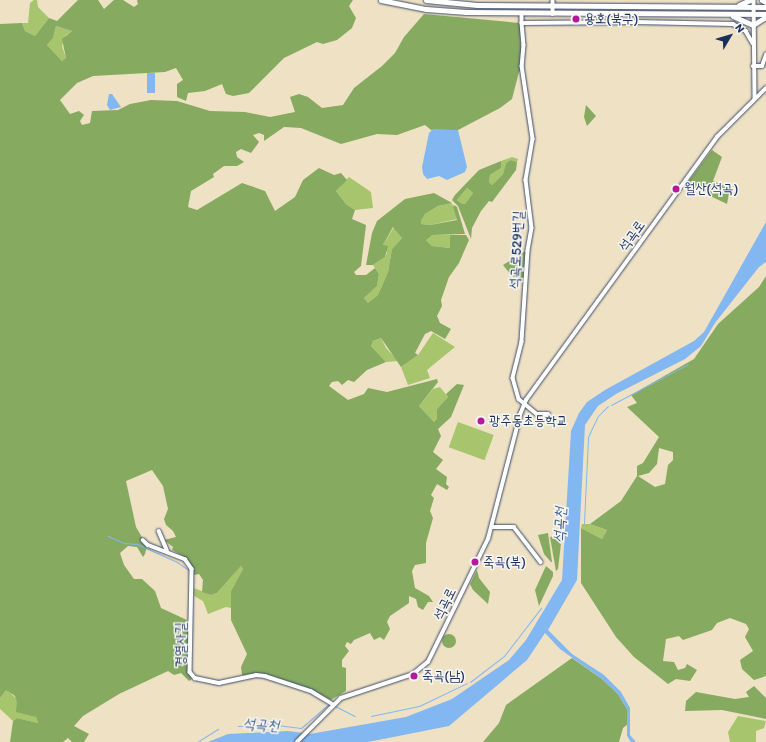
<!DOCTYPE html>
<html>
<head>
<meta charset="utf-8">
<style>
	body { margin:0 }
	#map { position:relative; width:766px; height:742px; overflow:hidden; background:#efe1c3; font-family:Itim,"Poor Story",sans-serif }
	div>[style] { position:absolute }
	.green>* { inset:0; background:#a7c56c; transform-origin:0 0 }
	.forest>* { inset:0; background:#85aa60 }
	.round { border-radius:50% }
	.water>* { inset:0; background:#83b7f1; transform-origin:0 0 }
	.stream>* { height:1px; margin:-0.5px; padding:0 0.5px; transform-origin:0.5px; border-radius:0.5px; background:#83b7f1 }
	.roads { filter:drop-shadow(0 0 1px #3b4a6d) drop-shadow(0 0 1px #3b4a6d) }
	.minor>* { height:3.5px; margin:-1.75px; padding:0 1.75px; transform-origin:1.75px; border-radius:1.75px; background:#fff }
	.major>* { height:4.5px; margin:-2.25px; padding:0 2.25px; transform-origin:2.25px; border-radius:2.25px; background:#fff }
	.dots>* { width:11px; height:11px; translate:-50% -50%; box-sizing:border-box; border:2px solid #f6f6f2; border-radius:50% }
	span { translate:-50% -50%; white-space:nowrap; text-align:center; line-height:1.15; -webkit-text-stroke:3px #f6f6f2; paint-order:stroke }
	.poi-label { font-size:14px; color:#1b2f5e }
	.left { translate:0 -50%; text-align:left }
	.street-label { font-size:14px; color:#1b2f5e }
	.water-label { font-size:15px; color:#3a588a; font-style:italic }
	.north { position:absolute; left:710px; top:16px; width:40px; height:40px; -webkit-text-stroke:3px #f6f6f2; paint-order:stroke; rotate:52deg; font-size:11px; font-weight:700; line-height:16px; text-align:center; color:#1b2f5e }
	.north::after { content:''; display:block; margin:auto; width:14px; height:18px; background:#1b2f5e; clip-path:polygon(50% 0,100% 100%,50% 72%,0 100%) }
</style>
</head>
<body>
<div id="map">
	<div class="green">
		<div style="clip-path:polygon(34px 0,37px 0,38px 7px,49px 18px,35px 36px,25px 31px,22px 23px,28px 23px,30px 3px)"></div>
		<div style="clip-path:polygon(56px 26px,72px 31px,65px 36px,62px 46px,66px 58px,62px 61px,47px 45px,53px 38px)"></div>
		<div style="clip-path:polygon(512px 157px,518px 159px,517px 162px,511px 160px,506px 163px,503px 174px,492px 185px,489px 182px,490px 175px,501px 168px,501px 161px)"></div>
		<div style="clip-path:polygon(349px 177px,371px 192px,373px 208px,355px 210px,346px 204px,336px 191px)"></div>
		<div style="clip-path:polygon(467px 188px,473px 193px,465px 204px,461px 203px,457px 200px)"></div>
		<div style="clip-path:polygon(452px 203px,457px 219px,430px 225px,421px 224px,420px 220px,425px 214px,438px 206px)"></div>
		<div style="clip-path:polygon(394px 227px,402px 238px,392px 249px,388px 272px,378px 295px,368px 303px,364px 298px,377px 286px,379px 274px,373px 265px,385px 257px,387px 253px,383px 245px)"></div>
		<div style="clip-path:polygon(432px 235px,450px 235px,451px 248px,432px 246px,426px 240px,427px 237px)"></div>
		<div style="clip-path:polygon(433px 333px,455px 347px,427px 370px,430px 378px,408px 385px,401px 367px,418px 355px)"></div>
		<div style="clip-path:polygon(381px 338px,386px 348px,398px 361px,386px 362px,371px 346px,373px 341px)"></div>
		<div style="clip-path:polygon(440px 387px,448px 397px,437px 409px,437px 420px,434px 422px,419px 406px,433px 389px)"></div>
		<div style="left:458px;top:422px;width:38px;height:27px;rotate:20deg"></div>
		<div style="clip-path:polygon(582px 524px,590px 524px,607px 530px,602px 539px,581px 528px)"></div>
		<div style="clip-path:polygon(241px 566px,243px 569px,231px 591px,231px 608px,226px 607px,208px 614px,203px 601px,194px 596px,194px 588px,211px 595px,217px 593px)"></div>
		<div style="clip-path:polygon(6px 689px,36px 717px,38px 723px,17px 718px,13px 721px,0 709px,0 698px)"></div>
		<div style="clip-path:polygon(738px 716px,766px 721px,764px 728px,756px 731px,756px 742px,730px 742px,728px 732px)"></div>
	</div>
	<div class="forest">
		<div style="clip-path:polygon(evenodd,78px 0,98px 0,104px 9px,114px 0,123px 0,134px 7px,138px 4px,137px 0,353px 0,349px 6px,356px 18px,352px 28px,337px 40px,323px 44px,317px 42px,284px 58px,249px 93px,233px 96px,226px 94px,222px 84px,205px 91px,188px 93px,186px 101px,177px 97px,177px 84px,183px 80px,176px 68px,165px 72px,93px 76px,77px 83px,60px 100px,70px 114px,79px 111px,84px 115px,80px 121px,82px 125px,90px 123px,92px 111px,118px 110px,130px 104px,151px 100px,177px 101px,210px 111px,245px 112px,270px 117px,295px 112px,290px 97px,299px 94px,308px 97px,322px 108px,343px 105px,354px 88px,382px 66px,395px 53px,404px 37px,424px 14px,520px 23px,522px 70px,519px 72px,512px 99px,500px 108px,458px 130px,431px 130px,425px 125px,397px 135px,377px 134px,341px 144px,301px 128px,284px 127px,264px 141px,264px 135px,259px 133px,253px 135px,259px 142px,251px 153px,241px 149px,236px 152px,237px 157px,244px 162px,237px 166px,224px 166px,213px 174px,214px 177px,191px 191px,188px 207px,197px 210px,242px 183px,265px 191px,275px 211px,295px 197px,303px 180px,319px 168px,334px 175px,341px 173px,347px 180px,336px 191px,346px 204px,355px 210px,352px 219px,366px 225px,361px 266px,354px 272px,356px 275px,366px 275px,375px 268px,379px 274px,377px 286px,364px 298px,368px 303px,378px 295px,388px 272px,392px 249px,402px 238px,393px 227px,383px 245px,388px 246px,385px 257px,373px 265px,366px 265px,372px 233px,377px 221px,405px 199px,434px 193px,452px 203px,438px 206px,425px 214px,421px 220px,421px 224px,430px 225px,457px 220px,453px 207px,454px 205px,457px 207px,465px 234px,432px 235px,426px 240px,432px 246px,450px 248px,450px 235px,466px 235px,469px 240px,459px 263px,449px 277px,441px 300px,442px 306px,437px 316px,440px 323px,451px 329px,445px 339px,431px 331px,425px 334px,415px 353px,418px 355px,401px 367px,381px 338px,373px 341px,371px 346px,386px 362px,367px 370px,354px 382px,348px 380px,342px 385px,338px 381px,332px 382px,329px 386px,348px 400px,364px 394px,368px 388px,387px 392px,437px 379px,438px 382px,419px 406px,434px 422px,437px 419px,437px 409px,448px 397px,446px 394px,457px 384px,464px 385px,451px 417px,438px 429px,441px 436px,433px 452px,443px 460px,436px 469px,447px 477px,446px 484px,449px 487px,447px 490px,437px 484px,431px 495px,434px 498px,430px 511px,433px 518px,426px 543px,426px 563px,415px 565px,412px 571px,415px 588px,429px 596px,433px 602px,428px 602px,423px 610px,418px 607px,416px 599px,409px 596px,409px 603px,390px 616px,387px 622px,390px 629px,384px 640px,380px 637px,374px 640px,370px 633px,354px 640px,351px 644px,347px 642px,345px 646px,349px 651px,342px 660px,342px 667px,346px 668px,346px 691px,331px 700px,312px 690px,265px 674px,242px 675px,241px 667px,247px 654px,231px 620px,231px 591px,243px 569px,241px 566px,217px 593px,211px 595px,202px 592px,203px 580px,199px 574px,194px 575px,185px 557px,172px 550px,173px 547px,164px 540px,176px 537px,173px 531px,166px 525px,164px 519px,168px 509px,163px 486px,152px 470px,126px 481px,136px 527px,147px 546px,145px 554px,143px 557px,137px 547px,128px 546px,120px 553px,124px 565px,134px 579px,142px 579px,155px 591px,161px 608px,189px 621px,188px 670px,192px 679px,189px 681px,181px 673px,174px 675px,168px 671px,119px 694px,83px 716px,74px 726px,89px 734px,84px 742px,72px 742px,68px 738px,63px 742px,10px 742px,13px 721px,17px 718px,38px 723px,36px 717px,16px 712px,17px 702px,15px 696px,6px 690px,0 698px,0 24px,22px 23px,25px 31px,35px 36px,49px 18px,57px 21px,78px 0,56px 26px,72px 31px,62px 39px,66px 58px,62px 61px,47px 45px,53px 38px,56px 26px)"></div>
		<div style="clip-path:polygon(586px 105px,596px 116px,587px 126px,584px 117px)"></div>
		<div style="clip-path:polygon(712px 150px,722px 157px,713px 181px,730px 188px,727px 204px,704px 193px,688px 182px)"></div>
		<div style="clip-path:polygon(evenodd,511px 160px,517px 162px,516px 170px,492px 202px,489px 201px,481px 211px,472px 228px,471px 239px,458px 206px,452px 200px,455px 195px,479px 170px,501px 161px,501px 168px,490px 175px,489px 182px,492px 185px,503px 174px,506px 163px,511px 160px,467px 188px,473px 193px,465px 204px,461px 203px,457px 200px,467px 188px)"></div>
		<div style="clip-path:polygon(527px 250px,525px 284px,511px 275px,503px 265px)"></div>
		<div style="clip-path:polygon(evenodd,766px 276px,766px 676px,754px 680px,742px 669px,740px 660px,753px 651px,745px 637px,749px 629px,746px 624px,730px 618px,717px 623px,712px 630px,683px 640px,679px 636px,666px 639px,663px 661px,674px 662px,678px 670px,685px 668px,687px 664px,697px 670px,690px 681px,676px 679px,668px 684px,634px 657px,616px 637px,581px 583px,581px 528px,602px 539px,607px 530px,590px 524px,621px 501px,637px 476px,637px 466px,643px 463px,659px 437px,627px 407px,637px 403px,631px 395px,694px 359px,718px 324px,759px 287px,766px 276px,659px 448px,673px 452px,673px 460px,668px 465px,665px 484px,655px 487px,638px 476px,649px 473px,657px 464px,659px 448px)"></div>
		<div style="clip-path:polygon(548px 533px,552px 562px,551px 562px,544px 554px,538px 535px)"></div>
		<div style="clip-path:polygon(562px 535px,558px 569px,556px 571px,550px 537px)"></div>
		<div style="clip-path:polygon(546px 566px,553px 572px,553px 576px,539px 606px,535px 590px)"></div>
		<div style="clip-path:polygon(477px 570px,479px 578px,490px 592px,488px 604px,473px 590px,470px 584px)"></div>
		<div class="round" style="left:442px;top:634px;width:14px;height:14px"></div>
		<div style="clip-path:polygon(572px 658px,602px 679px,618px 694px,627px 709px,628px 724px,623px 728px,619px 742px,483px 742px,499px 723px,506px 705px)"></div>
		<div style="clip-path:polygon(754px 686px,766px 698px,766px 719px,722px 710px,685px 711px,686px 701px,696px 692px,735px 699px,749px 697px,746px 692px)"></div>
	</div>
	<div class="water">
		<div style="left:147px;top:73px;width:8px;height:20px"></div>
		<div style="clip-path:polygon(109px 94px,112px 94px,121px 107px,110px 110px,107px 105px)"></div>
		<div style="clip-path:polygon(433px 129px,458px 130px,467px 167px,465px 172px,447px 180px,439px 176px,427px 179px,423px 174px,422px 167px,429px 133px)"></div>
		<div style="clip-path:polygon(766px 222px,766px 262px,759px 267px,715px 323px,701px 346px,685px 359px,616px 394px,598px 406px,585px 425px,577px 580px,548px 630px,572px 654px,604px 675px,621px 692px,630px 708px,630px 735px,636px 742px,631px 742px,627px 736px,627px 709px,618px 694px,602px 679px,560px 649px,545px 633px,527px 660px,449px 726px,368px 742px,208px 742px,228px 734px,288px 731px,310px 734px,406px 717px,452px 699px,509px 660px,526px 640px,562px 580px,571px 431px,579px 413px,587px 402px,605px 390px,694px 341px,704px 332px)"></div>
	</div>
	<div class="stream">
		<div style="left:611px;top:405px;width:87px;rotate:-28deg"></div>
		<div style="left:584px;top:523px;width:86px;rotate:-87.3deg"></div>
		<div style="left:588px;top:437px;width:23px;rotate:-65deg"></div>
		<div style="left:598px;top:416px;width:14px;rotate:-45deg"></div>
		<div style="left:108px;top:536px;width:17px;rotate:24deg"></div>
		<div style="left:124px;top:543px;width:13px;rotate:4deg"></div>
		<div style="left:137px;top:544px;width:44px;rotate:24.2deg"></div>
		<div style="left:177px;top:562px;width:16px;rotate:35deg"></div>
		<div style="left:470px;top:682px;width:43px;rotate:-37.4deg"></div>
		<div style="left:504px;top:656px;width:61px;rotate:-52.4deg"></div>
		<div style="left:335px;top:706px;width:22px;rotate:27deg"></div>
		<div style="left:371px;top:716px;width:49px;rotate:-11.8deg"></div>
		<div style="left:419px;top:706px;width:53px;rotate:-25.6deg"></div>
		<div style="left:238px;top:726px;width:31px;rotate:-4deg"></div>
		<div style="left:269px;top:724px;width:32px;rotate:7deg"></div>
		<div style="left:301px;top:728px;width:35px;rotate:-41deg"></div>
		<div style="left:197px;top:742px;width:25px;rotate:-32deg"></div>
	</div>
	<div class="roads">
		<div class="minor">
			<div style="left:553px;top:0;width:14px;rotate:90deg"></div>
			<div style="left:754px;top:0;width:98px;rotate:89.4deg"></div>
			<div style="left:522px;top:13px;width:10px;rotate:90deg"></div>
			<div style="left:522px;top:23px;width:114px;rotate:-0.5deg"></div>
			<div style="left:636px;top:22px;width:97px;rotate:1.2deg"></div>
			<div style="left:733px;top:24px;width:15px;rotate:28deg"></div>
			<div style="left:746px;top:31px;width:14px;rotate:60deg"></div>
			<div style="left:522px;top:23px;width:22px;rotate:85deg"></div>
			<div style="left:524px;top:45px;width:21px;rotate:95deg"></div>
			<div style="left:522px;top:66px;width:74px;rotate:81.4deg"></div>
			<div style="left:533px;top:139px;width:42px;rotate:99.7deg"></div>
			<div style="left:526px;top:180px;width:48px;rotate:82.9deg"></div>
			<div style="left:532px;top:228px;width:23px;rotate:100deg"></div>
			<div style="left:528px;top:251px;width:91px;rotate:93.8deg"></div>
			<div style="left:522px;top:342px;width:37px;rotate:104deg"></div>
			<div style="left:513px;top:378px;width:22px;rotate:74deg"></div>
			<div style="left:519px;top:399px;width:23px;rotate:40deg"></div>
			<div style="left:537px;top:414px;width:11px"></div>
			<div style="left:753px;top:66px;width:9px"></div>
			<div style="left:762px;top:66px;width:12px;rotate:-70deg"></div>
			<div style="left:493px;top:527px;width:21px"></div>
			<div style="left:514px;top:527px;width:44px;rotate:52.4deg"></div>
			<div style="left:159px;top:531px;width:21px;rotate:67deg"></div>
			<div style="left:143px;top:540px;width:7px;rotate:45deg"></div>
			<div style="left:148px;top:545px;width:40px;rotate:21deg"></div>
			<div style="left:185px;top:559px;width:12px;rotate:55deg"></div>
			<div style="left:192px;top:569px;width:103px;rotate:91.1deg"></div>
			<div style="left:190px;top:672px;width:8px;rotate:50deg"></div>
			<div style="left:195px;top:678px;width:25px;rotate:12deg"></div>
			<div style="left:219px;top:683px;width:38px;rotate:-12deg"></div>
			<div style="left:256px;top:675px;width:9px;rotate:6deg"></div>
			<div style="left:265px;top:676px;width:48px;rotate:18.1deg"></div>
			<div style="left:311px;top:691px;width:26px;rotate:31deg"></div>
			<div style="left:297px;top:742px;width:62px;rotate:-45deg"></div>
			<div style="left:341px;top:698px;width:76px;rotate:-18.4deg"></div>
			<div style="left:413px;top:674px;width:19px;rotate:-39deg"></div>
			<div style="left:428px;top:662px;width:137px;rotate:-64deg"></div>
			<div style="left:488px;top:539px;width:128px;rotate:-75.5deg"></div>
			<div style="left:520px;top:415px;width:16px;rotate:-68deg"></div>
			<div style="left:526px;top:400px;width:325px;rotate:-54deg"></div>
			<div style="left:717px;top:137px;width:69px;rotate:-45deg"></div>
		</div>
		<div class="major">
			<div style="left:381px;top:0;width:46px;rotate:11.3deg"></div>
			<div style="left:426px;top:9px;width:40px;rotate:4.3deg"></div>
			<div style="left:466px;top:12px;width:300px;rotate:0.4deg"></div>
			<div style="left:426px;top:0;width:51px;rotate:5.6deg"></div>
			<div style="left:477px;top:5px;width:289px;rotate:0.4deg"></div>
			<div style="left:762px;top:0;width:4px;rotate:27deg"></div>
			<div style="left:739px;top:5px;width:12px;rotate:-24deg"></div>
			<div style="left:733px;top:16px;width:22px;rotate:24deg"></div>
			<div style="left:753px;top:25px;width:15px;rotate:-32deg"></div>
		</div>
	</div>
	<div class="dots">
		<div style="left:576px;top:19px;background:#b5179e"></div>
		<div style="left:676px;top:189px;background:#b5179e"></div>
		<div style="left:481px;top:421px;background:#b5179e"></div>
		<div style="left:475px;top:562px;background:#b5179e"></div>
		<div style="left:414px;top:676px;background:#b5179e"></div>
	</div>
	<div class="poi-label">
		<span class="left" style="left:584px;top:19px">용호(북구)</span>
		<span class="left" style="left:684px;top:189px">월산(석곡)</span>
		<span class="left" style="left:489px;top:421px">광주동초등학교</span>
		<span class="left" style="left:483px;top:562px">죽곡(북)</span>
		<span class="left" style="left:422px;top:676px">죽곡(남)</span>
	</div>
	<div class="street-label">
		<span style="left:632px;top:236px;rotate:-54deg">석곡로</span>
		<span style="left:517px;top:250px;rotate:-87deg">석곡로529번길</span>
		<span style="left:445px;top:604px;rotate:-64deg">석곡로</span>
		<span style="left:181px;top:645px;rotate:-90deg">경열사길</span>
	</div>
	<div class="water-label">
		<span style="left:560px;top:525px;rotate:-87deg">석곡천</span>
		<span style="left:261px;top:725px;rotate:4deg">석곡천</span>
	</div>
	<div class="north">N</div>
</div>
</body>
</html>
